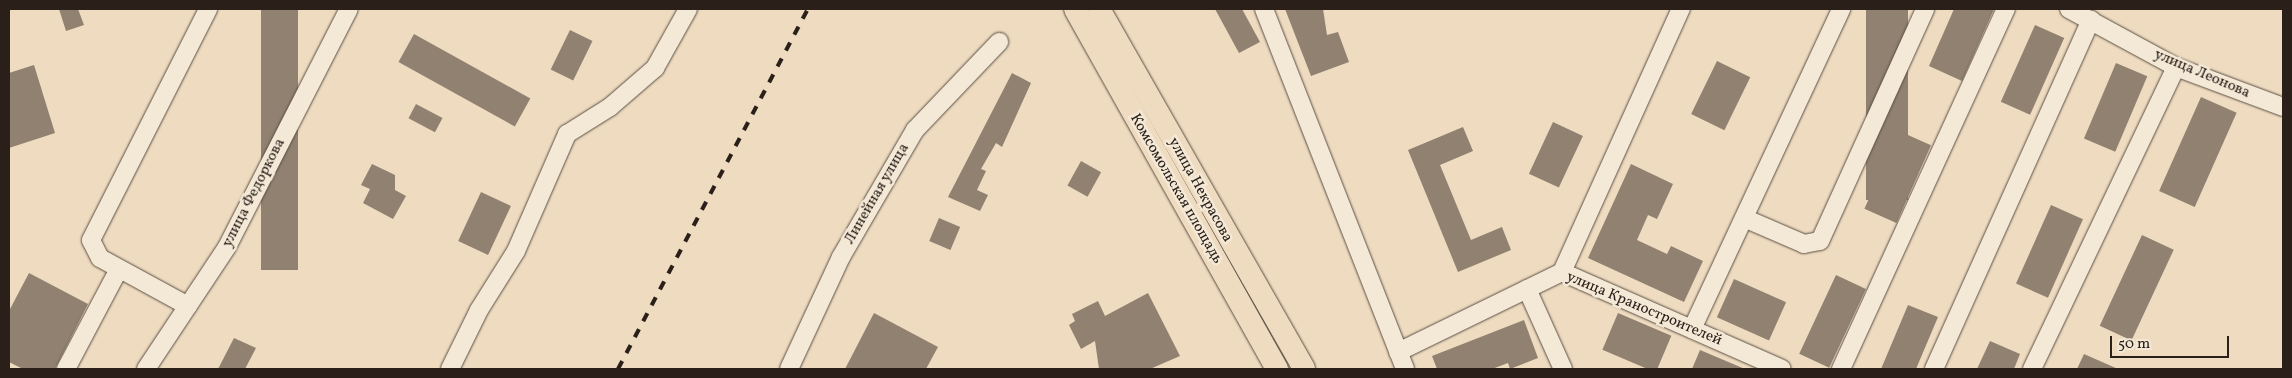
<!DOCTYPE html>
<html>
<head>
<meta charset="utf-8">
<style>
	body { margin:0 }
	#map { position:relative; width:2292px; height:378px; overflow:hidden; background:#eedbc0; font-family:Vollkorn,serif }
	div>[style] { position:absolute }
	.building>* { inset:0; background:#908170; transform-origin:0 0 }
	.roads { filter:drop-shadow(0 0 1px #5b4f43) drop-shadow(0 0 1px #5b4f43) }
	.minor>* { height:18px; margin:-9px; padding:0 9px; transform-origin:9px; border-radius:9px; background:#f4e8d6 }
	.major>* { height:22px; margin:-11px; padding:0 11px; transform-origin:11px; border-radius:11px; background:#eedbc0 }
	.rail>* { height:4px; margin-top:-2px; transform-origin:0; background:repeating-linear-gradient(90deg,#2a2019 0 9px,transparent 0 18px) }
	span { translate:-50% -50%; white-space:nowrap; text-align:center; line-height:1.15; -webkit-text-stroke:5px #f4e8d6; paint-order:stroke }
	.street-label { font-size:15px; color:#2a2019 }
	.frame { position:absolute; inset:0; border:10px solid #2a2019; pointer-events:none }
	.scale { position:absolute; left:2110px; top:336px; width:119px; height:22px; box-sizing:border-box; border:2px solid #2a2019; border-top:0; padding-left:6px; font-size:15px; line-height:18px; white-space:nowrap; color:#2a2019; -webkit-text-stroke:4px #f4e8d6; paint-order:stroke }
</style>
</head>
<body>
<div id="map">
	<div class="building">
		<div style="clip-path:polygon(59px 9px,78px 9px,84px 25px,66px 31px)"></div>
		<div style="left:261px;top:9px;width:37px;height:261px"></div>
		<div style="clip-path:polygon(1215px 9px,1242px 9px,1260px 42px,1239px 53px)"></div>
		<div style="clip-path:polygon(1285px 9px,1323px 9px,1327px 35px,1338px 32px,1349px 62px,1311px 76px)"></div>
		<div style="left:1866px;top:9px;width:42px;height:191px"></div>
		<div style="clip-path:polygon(1954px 9px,1994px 9px,1962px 81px,1929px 66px)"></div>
		<div style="left:2035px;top:25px;width:32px;height:84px;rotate:24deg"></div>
		<div style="left:570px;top:30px;width:25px;height:44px;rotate:26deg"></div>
		<div style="left:414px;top:34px;width:133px;height:32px;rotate:29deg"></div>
		<div style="left:1717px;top:61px;width:37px;height:59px;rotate:26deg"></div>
		<div style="left:2116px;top:63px;width:34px;height:82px;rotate:23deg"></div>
		<div style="clip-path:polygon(34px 65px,55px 133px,9px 148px,9px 73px)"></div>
		<div style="clip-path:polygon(1012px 73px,1031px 83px,1002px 147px,996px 143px,981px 169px,986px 171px,977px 190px,988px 195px,980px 211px,948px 197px)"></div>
		<div style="left:2201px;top:97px;width:39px;height:103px;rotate:24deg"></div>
		<div style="left:416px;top:104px;width:30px;height:16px;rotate:28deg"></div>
		<div style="left:1553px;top:122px;width:33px;height:57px;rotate:25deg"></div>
		<div style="clip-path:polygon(1463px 127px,1473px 151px,1440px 165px,1471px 240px,1502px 227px,1511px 250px,1458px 272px,1408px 150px)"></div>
		<div style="left:1899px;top:131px;width:35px;height:85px;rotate:24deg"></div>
		<div style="left:1081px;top:161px;width:23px;height:28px;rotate:29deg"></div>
		<div style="clip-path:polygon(372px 164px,395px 175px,395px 190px,406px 196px,393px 219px,363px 203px,370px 189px,361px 185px)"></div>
		<div style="clip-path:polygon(1631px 164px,1673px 184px,1657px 219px,1648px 215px,1637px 240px,1667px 254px,1671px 246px,1703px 261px,1684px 302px,1588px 258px)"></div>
		<div style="left:481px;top:192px;width:33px;height:54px;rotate:25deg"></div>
		<div style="left:2051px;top:205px;width:35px;height:86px;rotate:24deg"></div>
		<div style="left:939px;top:218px;width:23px;height:25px;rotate:23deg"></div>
		<div style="left:2142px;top:235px;width:35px;height:100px;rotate:25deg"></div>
		<div style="clip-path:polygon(29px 273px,88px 304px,55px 369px,23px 369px,9px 362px,9px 311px)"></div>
		<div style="left:1836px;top:275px;width:33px;height:87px;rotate:25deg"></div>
		<div style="left:1734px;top:279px;width:57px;height:42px;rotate:24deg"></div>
		<div style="clip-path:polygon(1148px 293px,1180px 356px,1150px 369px,1099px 369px,1095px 341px,1081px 349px,1069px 325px,1075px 321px,1072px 314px,1098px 301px,1105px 316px)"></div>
		<div style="clip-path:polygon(1908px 305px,1938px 317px,1916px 369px,1881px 369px)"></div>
		<div style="clip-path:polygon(874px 313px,938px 347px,926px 369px,845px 369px)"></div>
		<div style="left:1618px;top:313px;width:58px;height:40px;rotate:23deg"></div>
		<div style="clip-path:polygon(1524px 320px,1538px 358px,1510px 369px,1508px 363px,1492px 369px,1437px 369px,1432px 356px)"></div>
		<div style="clip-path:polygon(234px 338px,256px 348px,245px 369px,218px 369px)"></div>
		<div style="clip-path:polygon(1990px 341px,2020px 354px,2014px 369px,1977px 369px)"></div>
		<div style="clip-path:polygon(1700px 350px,1745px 369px,1692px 369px)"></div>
		<div style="clip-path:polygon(2084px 354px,2118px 369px,2077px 369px)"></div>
	</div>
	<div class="roads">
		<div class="minor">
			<div style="left:1264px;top:9px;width:387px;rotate:68.6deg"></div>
			<div style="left:2069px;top:9px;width:122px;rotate:28.5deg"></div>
			<div style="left:2176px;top:67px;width:114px;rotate:20.5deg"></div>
			<div style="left:1744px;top:218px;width:65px;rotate:23.4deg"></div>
			<div style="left:1804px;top:244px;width:16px;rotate:-11deg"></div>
			<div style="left:1820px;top:241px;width:255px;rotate:-65.6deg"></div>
			<div style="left:1562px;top:272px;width:289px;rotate:-65.7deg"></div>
			<div style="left:1527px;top:289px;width:88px;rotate:65.8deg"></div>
			<div style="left:188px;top:306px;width:100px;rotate:-151.4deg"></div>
			<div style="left:100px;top:258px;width:20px;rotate:-117deg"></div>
			<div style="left:91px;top:240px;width:259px;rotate:-63.1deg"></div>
			<div style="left:1692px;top:329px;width:353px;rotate:-65deg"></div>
			<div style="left:1398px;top:352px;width:182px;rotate:-26deg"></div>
			<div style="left:1562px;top:272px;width:240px;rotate:23.8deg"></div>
			<div style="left:66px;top:369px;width:113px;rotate:-62.1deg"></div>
			<div style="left:146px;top:369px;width:146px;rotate:-56.4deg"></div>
			<div style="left:227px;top:247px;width:267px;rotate:-62.9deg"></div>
			<div style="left:450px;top:369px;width:66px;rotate:-63.8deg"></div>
			<div style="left:479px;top:310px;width:70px;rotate:-57.9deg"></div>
			<div style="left:516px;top:251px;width:128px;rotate:-66.4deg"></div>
			<div style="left:567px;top:134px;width:51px;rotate:-32.1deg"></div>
			<div style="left:610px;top:107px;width:60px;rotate:-40.9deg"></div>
			<div style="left:655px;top:68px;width:68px;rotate:-60.8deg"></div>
			<div style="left:789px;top:369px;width:123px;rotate:-65.1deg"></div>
			<div style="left:841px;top:257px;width:147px;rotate:-59.8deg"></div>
			<div style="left:915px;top:130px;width:122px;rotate:-46.3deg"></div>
			<div style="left:1841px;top:369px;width:396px;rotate:-65.4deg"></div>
			<div style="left:1934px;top:369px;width:383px;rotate:-65.8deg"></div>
			<div style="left:2032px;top:369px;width:335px;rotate:-64.5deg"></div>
		</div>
		<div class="major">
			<div style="left:1075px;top:9px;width:413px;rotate:60.7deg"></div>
			<div style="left:1099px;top:9px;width:414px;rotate:60.3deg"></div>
		</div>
	</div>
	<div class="rail">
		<div style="left:618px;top:369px;width:407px;rotate:-62.2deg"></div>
	</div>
	<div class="street-label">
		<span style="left:2202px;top:74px;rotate:23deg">улица Леонова</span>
		<span style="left:1176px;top:189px;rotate:60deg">Комсомольская площадь</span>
		<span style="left:1200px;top:190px;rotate:61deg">улица Некрасова</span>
		<span style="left:254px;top:193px;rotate:-63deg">улица Федоркова</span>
		<span style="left:877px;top:194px;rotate:-60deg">Линейная улица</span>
		<span style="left:1644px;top:309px;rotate:23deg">улица Краностроителей</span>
	</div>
	<div class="frame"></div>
	<div class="scale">50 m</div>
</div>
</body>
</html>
